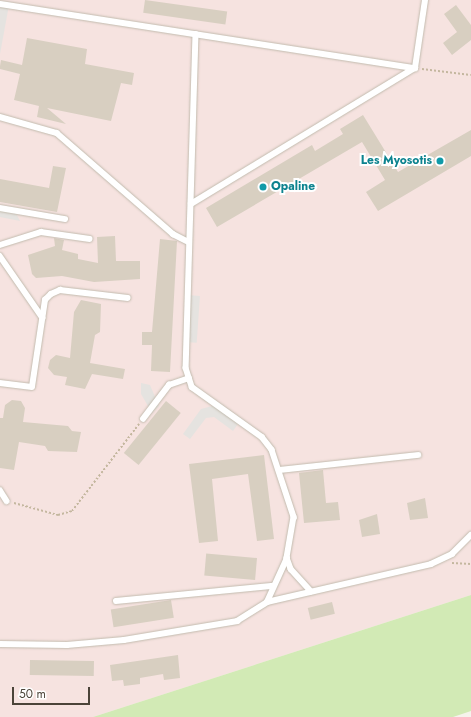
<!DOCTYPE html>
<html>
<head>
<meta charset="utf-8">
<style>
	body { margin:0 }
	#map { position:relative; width:471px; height:717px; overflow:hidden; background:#f6f3ec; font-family:Jost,sans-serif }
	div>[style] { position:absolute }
	.medical>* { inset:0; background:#f6e3e0 }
	.green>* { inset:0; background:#d2eab5 }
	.parking>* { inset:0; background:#e5e3e0; transform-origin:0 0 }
	.building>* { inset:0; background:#d8cfc1; transform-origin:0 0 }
	.path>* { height:2px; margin-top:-1px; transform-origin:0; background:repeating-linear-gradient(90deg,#c4b79f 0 2px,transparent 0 4px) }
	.roads { filter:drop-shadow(0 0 1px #c2bbae) drop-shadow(0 0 1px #c2bbae) }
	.service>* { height:5.5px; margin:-2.75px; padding:0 2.75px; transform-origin:2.75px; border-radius:2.75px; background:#fff }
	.dots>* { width:11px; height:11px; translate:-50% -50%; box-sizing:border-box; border:2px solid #fff; border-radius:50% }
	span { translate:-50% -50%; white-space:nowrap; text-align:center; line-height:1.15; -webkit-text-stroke:4px #fff; paint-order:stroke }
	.culture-label { font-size:12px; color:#0d838f; font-weight:700 }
	.right { translate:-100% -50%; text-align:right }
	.left { translate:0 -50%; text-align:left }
	.scale { position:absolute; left:12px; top:687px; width:78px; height:18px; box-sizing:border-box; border:2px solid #4b4439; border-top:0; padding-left:5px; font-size:12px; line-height:14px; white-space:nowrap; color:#4b4439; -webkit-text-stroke:3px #fff; paint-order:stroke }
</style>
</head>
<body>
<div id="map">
	<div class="medical">
		<div style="clip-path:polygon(0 0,471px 0,471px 595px,93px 717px,0 717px)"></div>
	</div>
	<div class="green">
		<div style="clip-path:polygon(471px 595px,471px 711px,453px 717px,93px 717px)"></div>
	</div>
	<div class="parking">
		<div style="clip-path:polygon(0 4px,9px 5px,0 54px)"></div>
		<div style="clip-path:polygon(0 208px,15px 211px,20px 221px,0 217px)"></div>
		<div style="left:187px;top:295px;width:13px;height:47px;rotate:4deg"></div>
		<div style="clip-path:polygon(141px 383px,150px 385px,159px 406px,152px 413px,141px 394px)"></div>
		<div style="clip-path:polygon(216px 405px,240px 421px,233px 431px,214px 417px,206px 418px,190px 439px,183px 434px,201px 409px)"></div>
	</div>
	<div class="building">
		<div style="left:145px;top:0;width:83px;height:13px;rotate:8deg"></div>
		<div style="clip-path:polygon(456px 5px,471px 25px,471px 40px,452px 55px,443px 43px,457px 32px,444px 14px)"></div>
		<div style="clip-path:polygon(27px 38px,87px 49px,85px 64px,134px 73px,132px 85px,121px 83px,111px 121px,47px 108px,66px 124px,37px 117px,39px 106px,14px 100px,20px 74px,0 69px,0 66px,1px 60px,22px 65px)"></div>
		<div style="clip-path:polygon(363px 115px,398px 172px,471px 130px,471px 156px,378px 211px,366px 192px,385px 180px,362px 142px,217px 227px,206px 208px,312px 145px,315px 151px,343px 134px,340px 129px)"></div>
		<div style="clip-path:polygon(53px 166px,66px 168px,57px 212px,0 202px,0 179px,49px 188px)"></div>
		<div style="clip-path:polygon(115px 236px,116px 261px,140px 261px,140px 279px,94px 282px,62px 276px,36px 278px,32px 274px,28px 255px,55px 246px,54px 238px,64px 240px,62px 250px,78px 254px,78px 259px,98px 263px,97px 237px)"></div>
		<div style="clip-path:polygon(160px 239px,177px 241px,170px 372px,151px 371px,152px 345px,142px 345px,142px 332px,152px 332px)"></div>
		<div style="clip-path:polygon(81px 300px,101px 304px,100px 332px,95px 335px,90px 363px,125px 369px,123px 379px,92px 374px,85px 389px,65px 385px,67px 377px,54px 375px,48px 368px,50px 360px,56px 355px,70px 358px,74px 312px)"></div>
		<div style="clip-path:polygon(12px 400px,21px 401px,25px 408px,23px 422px,68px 426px,72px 431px,81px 432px,77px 452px,48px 451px,45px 446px,19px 442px,14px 470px,0 468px,0 418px,3px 418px,5px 405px)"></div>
		<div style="left:166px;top:401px;width:19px;height:67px;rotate:39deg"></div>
		<div style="clip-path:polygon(264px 455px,274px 539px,257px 541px,248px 474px,212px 479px,218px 541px,199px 543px,189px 464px)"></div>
		<div style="clip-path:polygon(323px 470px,326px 503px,338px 502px,340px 520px,304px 523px,299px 473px)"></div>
		<div style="clip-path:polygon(425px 498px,428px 518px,410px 520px,407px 503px)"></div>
		<div style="clip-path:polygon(377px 514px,380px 534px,362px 537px,359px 520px)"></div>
		<div style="left:257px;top:558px;width:22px;height:51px;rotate:95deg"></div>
		<div style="left:171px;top:600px;width:18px;height:61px;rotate:81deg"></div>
		<div style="left:332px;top:602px;width:12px;height:25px;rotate:76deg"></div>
		<div style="clip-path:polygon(178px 655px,180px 678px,164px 680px,163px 674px,140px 678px,140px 684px,124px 686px,123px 680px,112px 681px,110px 665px)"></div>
		<div style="left:30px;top:660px;width:64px;height:15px;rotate:1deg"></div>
	</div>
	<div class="path">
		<div style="left:422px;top:69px;width:49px;rotate:7deg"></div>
		<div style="left:14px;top:503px;width:46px;rotate:15.3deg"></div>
		<div style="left:58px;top:515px;width:15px;rotate:-16deg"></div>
		<div style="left:72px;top:511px;width:110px;rotate:-52.4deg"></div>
		<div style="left:452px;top:563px;width:19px;rotate:3deg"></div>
	</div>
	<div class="roads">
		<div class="service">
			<div style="left:0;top:4px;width:420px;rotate:8.8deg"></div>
			<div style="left:196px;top:34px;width:334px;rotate:91.7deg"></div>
			<div style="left:186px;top:368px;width:20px;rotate:72deg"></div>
			<div style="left:192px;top:387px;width:86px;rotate:35.5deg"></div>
			<div style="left:262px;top:437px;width:16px;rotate:52deg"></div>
			<div style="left:272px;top:450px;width:71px;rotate:71.8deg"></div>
			<div style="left:294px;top:517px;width:42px;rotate:99.7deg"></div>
			<div style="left:287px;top:558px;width:12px;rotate:70deg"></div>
			<div style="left:291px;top:569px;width:30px;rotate:48deg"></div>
			<div style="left:0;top:117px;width:59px;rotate:15.7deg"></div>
			<div style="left:57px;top:133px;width:154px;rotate:41deg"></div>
			<div style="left:173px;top:234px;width:18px;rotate:27deg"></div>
			<div style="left:191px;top:204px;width:262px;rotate:-31.3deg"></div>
			<div style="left:415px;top:68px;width:69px;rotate:-81.6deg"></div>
			<div style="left:0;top:208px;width:66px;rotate:9.6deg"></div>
			<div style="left:0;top:245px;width:43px;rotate:-17.6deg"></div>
			<div style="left:41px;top:232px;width:49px;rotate:8.1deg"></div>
			<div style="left:0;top:256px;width:75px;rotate:55.3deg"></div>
			<div style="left:0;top:383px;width:32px;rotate:7deg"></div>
			<div style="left:32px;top:387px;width:88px;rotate:-81.5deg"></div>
			<div style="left:45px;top:300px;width:8px;rotate:-45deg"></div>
			<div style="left:51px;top:294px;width:10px;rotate:-24deg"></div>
			<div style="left:60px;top:290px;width:68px;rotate:6.7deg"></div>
			<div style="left:143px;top:419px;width:43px;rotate:-52.6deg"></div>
			<div style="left:169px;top:385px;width:21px;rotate:-19deg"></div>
			<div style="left:280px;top:470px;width:139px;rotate:-6.2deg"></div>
			<div style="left:0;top:490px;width:13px;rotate:58deg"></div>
			<div style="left:116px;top:601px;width:158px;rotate:-5.5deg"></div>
			<div style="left:267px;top:602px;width:48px;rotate:-65.6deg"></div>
			<div style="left:0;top:644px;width:67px;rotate:0.9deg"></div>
			<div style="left:67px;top:645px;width:57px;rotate:-5deg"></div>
			<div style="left:124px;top:640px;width:115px;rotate:-9.5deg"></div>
			<div style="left:237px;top:621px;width:36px;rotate:-32deg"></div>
			<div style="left:267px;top:602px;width:168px;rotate:-13deg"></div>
			<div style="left:431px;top:564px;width:23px;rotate:-25deg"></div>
			<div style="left:452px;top:554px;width:27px;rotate:-45deg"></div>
		</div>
	</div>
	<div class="dots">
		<div style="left:440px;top:161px;background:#0f9aa8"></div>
		<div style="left:263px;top:187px;background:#0f9aa8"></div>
	</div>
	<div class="culture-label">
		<span class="right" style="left:432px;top:161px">Les Myosotis</span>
		<span class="left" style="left:271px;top:187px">Opaline</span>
	</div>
	<div class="scale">50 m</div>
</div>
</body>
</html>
